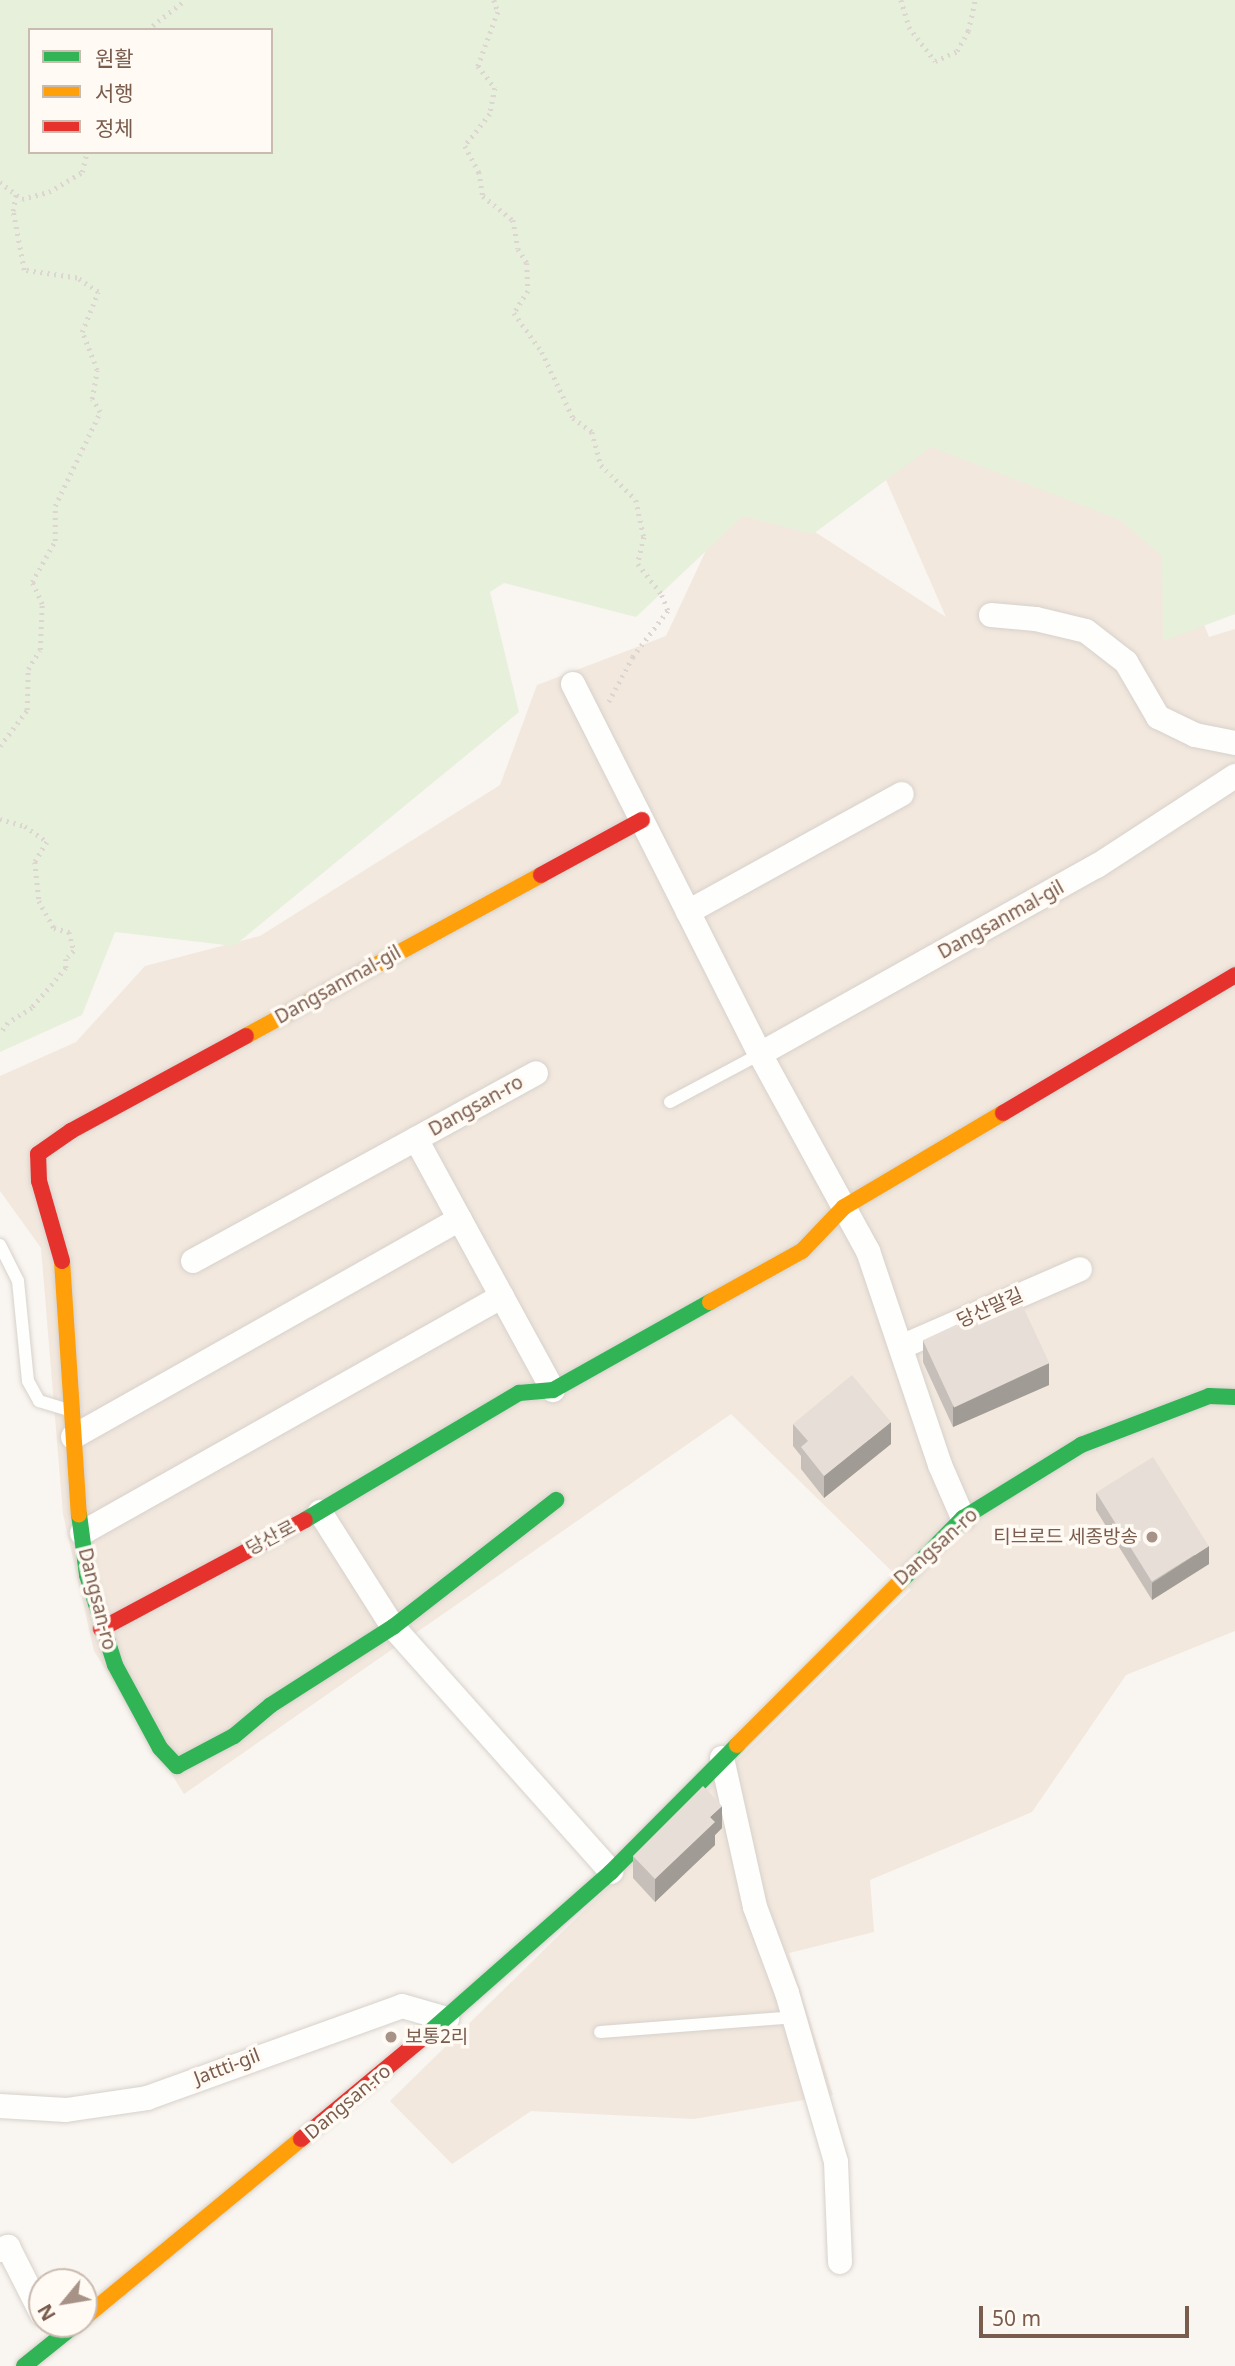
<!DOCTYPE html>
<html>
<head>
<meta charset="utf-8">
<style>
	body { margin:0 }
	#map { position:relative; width:1235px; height:2366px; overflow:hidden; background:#f9f5f0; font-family:"Noto Sans","Noto Sans KR",sans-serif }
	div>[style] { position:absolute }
	.residential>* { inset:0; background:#f2e8de }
	.green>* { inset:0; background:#e7f0db }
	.path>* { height:4.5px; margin-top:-2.25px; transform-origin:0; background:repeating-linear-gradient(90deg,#dcd5d0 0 2px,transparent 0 7px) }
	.roads { filter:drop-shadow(0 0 2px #d7d1cb) drop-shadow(0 0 2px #d7d1cb) }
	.lane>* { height:12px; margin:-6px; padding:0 6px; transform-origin:6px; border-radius:6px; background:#fefefd }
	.street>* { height:24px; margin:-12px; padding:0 12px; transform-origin:12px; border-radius:12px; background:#fefefd }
	.fast>* { height:16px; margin:-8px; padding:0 8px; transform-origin:8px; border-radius:8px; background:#30b455 }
	.slow>* { height:16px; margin:-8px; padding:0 8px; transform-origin:8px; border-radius:8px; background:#ff9f0a }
	.jam>* { height:16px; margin:-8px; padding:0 8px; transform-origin:8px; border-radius:8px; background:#e5322d }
	.wall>* { inset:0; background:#c6bfb9 }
	.shaded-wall>* { inset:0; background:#a19b96 }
	.building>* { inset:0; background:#e6ded7; transform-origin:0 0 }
	.dots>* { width:19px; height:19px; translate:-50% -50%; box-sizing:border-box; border:4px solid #fffaf3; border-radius:50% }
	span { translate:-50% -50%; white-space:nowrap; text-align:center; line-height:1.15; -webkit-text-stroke:7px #fffaf3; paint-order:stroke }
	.street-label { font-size:19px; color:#7a5c4d }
	.poi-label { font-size:19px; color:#7a5c4d }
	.right { translate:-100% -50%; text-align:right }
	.left { translate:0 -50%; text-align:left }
	.legend { position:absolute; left:28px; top:28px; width:245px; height:126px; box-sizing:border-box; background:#fffaf3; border:2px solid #cabbb1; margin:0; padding:9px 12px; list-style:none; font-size:21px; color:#7a5c4d }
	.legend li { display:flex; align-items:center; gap:14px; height:35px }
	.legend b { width:35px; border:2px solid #cabbb1 }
	.north { position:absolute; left:28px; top:2268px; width:70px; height:70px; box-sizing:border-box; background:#fffaf3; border:2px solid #cabbb1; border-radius:50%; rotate:240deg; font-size:19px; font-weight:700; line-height:28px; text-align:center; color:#7a5c4d }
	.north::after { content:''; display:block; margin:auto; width:24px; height:32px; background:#a69286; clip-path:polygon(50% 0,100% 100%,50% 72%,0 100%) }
	.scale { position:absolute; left:979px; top:2306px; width:210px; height:32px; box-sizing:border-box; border:4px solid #7a5c4d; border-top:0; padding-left:9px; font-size:21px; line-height:24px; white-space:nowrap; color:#7a5c4d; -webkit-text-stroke:5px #fffaf3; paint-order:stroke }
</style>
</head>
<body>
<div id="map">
	<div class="residential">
		<div style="clip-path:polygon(897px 420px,1166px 528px,1209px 637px,1235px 629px,1235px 1631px,1126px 1675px,1032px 1812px,870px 1880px,874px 1932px,789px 1953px,833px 2095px,694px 2119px,531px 2111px,452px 2164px,390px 2101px,911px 1590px,731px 1414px,184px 1794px,94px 1651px,63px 1514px,41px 1248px,0 1191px,0 1076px,76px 1042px,145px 966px,260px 936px,500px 785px,537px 685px,666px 636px,738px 482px,946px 617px,875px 455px)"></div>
	</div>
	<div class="green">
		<div style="clip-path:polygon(evenodd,0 0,1235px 0,1235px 614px,1163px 641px,1162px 556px,1120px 520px,931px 447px,813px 534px,743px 516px,636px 617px,504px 583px,490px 592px,519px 712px,234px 946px,115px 932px,82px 1015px,0 1052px,0 0,30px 30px,271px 30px,271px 152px,30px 152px,30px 30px)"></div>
	</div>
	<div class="path">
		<div style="left:494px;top:0;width:13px;rotate:72deg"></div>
		<div style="left:498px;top:12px;width:58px;rotate:110.3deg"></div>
		<div style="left:478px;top:66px;width:28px;rotate:52deg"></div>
		<div style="left:495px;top:88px;width:26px;rotate:101deg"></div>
		<div style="left:490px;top:114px;width:41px;rotate:128deg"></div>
		<div style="left:465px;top:146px;width:30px;rotate:62deg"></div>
		<div style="left:479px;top:172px;width:24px;rotate:81deg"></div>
		<div style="left:483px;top:196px;width:38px;rotate:39deg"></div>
		<div style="left:513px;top:220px;width:29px;rotate:80deg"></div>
		<div style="left:518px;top:249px;width:17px;rotate:57deg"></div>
		<div style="left:527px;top:263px;width:28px;rotate:88deg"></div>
		<div style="left:528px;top:291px;width:26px;rotate:122deg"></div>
		<div style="left:514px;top:313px;width:48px;rotate:54.3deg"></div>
		<div style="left:542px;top:352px;width:73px;rotate:64.8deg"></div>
		<div style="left:573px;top:418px;width:24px;rotate:36deg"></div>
		<div style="left:592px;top:432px;width:34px;rotate:75deg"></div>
		<div style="left:601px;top:465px;width:49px;rotate:45deg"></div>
		<div style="left:636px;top:500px;width:38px;rotate:78deg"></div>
		<div style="left:644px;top:537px;width:28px;rotate:103deg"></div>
		<div style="left:638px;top:564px;width:39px;rotate:52deg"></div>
		<div style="left:662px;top:595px;width:17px;rotate:69deg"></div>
		<div style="left:668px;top:611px;width:58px;rotate:127.3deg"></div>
		<div style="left:633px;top:657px;width:51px;rotate:118.1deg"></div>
		<div style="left:901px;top:0;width:28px;rotate:73deg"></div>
		<div style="left:909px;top:27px;width:43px;rotate:52.6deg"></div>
		<div style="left:935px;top:61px;width:24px;rotate:-24deg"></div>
		<div style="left:957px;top:51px;width:23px;rotate:-61deg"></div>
		<div style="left:968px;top:31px;width:32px;rotate:-77deg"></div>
		<div style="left:147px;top:30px;width:48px;rotate:-38.3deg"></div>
		<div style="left:0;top:182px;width:28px;rotate:38deg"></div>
		<div style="left:22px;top:199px;width:28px;rotate:-15deg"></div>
		<div style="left:49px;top:192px;width:39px;rotate:-31deg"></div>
		<div style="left:82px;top:172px;width:21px;rotate:-76deg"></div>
		<div style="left:0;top:746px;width:45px;rotate:-53.1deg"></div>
		<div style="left:27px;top:710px;width:41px;rotate:-88.6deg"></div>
		<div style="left:28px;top:669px;width:22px;rotate:-58deg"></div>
		<div style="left:40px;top:650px;width:46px;rotate:-87.5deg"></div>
		<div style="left:42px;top:604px;width:24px;rotate:-114deg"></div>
		<div style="left:32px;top:582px;width:47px;rotate:-60.7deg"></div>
		<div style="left:55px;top:541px;width:35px;rotate:-90deg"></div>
		<div style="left:55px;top:506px;width:104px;rotate:-64.4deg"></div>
		<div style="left:100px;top:412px;width:15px;rotate:-122deg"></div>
		<div style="left:92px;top:399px;width:29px;rotate:-80deg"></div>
		<div style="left:97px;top:370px;width:41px;rotate:-111.5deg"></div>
		<div style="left:82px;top:332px;width:43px;rotate:-68.2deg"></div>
		<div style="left:98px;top:292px;width:25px;rotate:-146deg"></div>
		<div style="left:77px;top:278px;width:54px;rotate:-171.4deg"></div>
		<div style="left:24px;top:270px;width:60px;rotate:-100.6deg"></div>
		<div style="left:13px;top:211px;width:17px;rotate:-80deg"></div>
		<div style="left:0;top:819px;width:26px;rotate:16deg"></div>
		<div style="left:25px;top:826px;width:27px;rotate:36deg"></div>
		<div style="left:47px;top:842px;width:23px;rotate:121deg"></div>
		<div style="left:35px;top:862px;width:39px;rotate:84deg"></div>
		<div style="left:39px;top:901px;width:31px;rotate:61deg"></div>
		<div style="left:54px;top:928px;width:16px;rotate:15deg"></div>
		<div style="left:69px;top:932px;width:20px;rotate:75deg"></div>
		<div style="left:74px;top:951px;width:11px;rotate:135deg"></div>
		<div style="left:66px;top:959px;width:9px;rotate:90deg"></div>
		<div style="left:66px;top:968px;width:52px;rotate:130.4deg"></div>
		<div style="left:32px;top:1008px;width:28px;rotate:148deg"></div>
		<div style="left:8px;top:1023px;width:14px;rotate:126deg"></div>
	</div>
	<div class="roads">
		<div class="lane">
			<div style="left:670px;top:1102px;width:102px;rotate:-28.1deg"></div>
			<div style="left:0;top:1245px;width:40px;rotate:63.4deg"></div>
			<div style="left:18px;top:1281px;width:100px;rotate:84.3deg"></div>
			<div style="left:28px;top:1381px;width:23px;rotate:61deg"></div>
			<div style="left:39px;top:1401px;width:30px;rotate:17deg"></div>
			<div style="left:600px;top:2032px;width:194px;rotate:-4.4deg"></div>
		</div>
		<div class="street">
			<div style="left:991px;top:615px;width:45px;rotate:5.1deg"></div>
			<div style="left:1036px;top:619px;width:51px;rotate:13.5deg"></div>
			<div style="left:1086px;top:631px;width:51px;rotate:37.8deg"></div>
			<div style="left:1126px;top:662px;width:64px;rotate:59.8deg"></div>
			<div style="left:1158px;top:717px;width:41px;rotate:25.9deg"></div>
			<div style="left:1195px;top:735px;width:41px;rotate:11.3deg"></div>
			<div style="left:573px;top:684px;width:415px;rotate:63.2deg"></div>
			<div style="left:760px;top:1054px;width:225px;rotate:61.3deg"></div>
			<div style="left:868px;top:1251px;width:226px;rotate:71.4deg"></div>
			<div style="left:940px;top:1465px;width:58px;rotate:66.5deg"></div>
			<div style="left:688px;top:912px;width:244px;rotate:-28.9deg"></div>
			<div style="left:760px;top:1054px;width:386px;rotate:-29.2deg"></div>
			<div style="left:1097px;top:866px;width:165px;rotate:-33.1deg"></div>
			<div style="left:416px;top:1139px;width:286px;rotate:61.4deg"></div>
			<div style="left:193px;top:1261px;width:391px;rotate:-28.7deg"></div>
			<div style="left:901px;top:1347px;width:195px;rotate:-23.5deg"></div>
			<div style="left:73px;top:1437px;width:444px;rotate:-29.4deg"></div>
			<div style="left:320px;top:1512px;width:136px;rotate:57.6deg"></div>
			<div style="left:393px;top:1627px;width:328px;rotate:48.3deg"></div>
			<div style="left:82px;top:1533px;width:482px;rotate:-29.4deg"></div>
			<div style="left:722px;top:1758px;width:153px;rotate:77.5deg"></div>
			<div style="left:755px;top:1907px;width:92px;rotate:69.6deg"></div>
			<div style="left:787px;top:1993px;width:176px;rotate:73.8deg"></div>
			<div style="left:836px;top:2162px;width:100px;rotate:87.7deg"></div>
			<div style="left:0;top:2106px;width:66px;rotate:3.5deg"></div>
			<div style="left:66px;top:2110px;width:82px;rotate:-8.4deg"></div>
			<div style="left:147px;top:2098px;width:271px;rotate:-19.8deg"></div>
			<div style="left:402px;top:2006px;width:47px;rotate:16.1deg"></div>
			<div style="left:0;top:2250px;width:9px;rotate:-21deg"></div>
			<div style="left:8px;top:2247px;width:75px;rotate:63.1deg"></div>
		</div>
		<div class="fast">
			<div style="left:79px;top:1514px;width:62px;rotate:82.5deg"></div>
			<div style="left:87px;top:1575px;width:94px;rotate:72.7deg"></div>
			<div style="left:115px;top:1665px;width:94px;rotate:61.5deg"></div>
			<div style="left:160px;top:1748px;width:25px;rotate:47deg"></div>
			<div style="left:177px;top:1766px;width:64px;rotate:-27.8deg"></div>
			<div style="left:234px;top:1736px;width:48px;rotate:-40deg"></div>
			<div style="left:271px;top:1705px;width:145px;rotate:-32.6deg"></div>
			<div style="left:393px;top:1627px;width:207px;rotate:-37.9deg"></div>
			<div style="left:305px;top:1520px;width:249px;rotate:-30.7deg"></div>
			<div style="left:519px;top:1393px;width:34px;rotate:-5deg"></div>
			<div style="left:553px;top:1390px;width:180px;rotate:-29.3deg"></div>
			<div style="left:900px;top:1582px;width:90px;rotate:-45.5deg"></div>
			<div style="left:963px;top:1518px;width:139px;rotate:-31.7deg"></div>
			<div style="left:1081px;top:1445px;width:137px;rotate:-20.9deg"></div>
			<div style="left:1209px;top:1396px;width:26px;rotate:2deg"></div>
			<div style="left:425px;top:2036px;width:248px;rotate:-41.4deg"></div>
			<div style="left:611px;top:1872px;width:179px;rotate:-45.2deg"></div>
			<div style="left:24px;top:2366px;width:67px;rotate:-38.9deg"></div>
		</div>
		<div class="slow">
			<div style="left:246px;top:1036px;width:336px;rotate:-28.6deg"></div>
			<div style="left:62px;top:1261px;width:254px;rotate:86.2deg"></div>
			<div style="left:710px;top:1302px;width:105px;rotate:-29deg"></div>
			<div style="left:802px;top:1251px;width:61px;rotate:-46.3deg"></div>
			<div style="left:844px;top:1207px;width:185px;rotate:-30.6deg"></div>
			<div style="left:737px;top:1745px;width:231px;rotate:-45deg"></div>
			<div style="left:84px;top:2318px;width:281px;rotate:-39.5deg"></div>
		</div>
		<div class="jam">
			<div style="left:541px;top:875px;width:115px;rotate:-28.6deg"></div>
			<div style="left:1003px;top:1113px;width:270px;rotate:-30.7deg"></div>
			<div style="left:62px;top:1261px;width:83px;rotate:-106deg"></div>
			<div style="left:39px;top:1181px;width:27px;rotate:-92deg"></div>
			<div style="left:38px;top:1154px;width:40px;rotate:-34.9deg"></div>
			<div style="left:71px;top:1131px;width:199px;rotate:-28.5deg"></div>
			<div style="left:101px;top:1629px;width:231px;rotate:-28.1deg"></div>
			<div style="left:301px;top:2139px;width:161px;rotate:-39.7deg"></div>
		</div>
	</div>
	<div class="wall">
		<div style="clip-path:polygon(923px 1340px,1049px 1385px,953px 1427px,923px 1362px)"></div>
		<div style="clip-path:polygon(793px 1424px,891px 1444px,824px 1498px,801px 1469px,801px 1456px,793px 1446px)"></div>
		<div style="clip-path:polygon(1096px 1493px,1209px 1564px,1152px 1600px,1096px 1510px)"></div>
		<div style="clip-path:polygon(722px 1828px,715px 1835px,715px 1845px,655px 1902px,633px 1878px,633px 1856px)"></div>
	</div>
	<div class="shaded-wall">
		<div style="clip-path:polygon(1049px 1363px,1049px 1385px,953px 1427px,953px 1405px)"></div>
		<div style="clip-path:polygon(891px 1422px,891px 1444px,824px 1498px,824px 1476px)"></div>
		<div style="clip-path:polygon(1209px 1546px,1209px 1564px,1152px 1600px,1152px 1583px)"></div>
		<div style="clip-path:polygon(722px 1806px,722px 1828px,715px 1835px,715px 1845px,655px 1902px,655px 1879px,710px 1817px)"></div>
	</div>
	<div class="building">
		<div style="left:1018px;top:1296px;width:74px;height:105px;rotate:65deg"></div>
		<div style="clip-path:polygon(852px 1375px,891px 1422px,824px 1476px,801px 1447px,808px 1441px,793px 1424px)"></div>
		<div style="left:1153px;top:1457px;width:105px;height:67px;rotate:58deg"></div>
		<div style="clip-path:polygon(703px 1786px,722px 1806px,710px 1817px,715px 1822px,655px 1879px,633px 1856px)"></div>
	</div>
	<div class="dots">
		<div style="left:1152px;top:1537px;background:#a69286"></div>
		<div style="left:391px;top:2037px;background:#a69286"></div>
	</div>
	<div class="street-label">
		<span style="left:1001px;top:920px;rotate:-29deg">Dangsanmal-gil</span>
		<span style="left:338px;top:985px;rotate:-29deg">Dangsanmal-gil</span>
		<span style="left:476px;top:1106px;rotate:-29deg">Dangsan-ro</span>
		<span style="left:990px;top:1308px;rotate:-24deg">당산말길</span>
		<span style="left:271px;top:1538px;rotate:-28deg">당산로</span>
		<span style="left:936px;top:1547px;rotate:-42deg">Dangsan-ro</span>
		<span style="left:97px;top:1599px;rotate:76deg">Dangsan-ro</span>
		<span style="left:227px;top:2067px;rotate:-21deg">Jattti-gil</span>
		<span style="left:348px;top:2102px;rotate:-40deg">Dangsan-ro</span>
	</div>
	<div class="poi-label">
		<span class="right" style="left:1138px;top:1537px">티브로드 세종방송</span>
		<span class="left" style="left:405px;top:2037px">보통2리</span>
	</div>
	<ul class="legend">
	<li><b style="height:9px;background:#30b455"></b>원활</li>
	<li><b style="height:9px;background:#ff9f0a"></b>서행</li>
	<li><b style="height:9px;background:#e5322d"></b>정체</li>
	</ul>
	<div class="north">N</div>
	<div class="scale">50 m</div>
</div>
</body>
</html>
